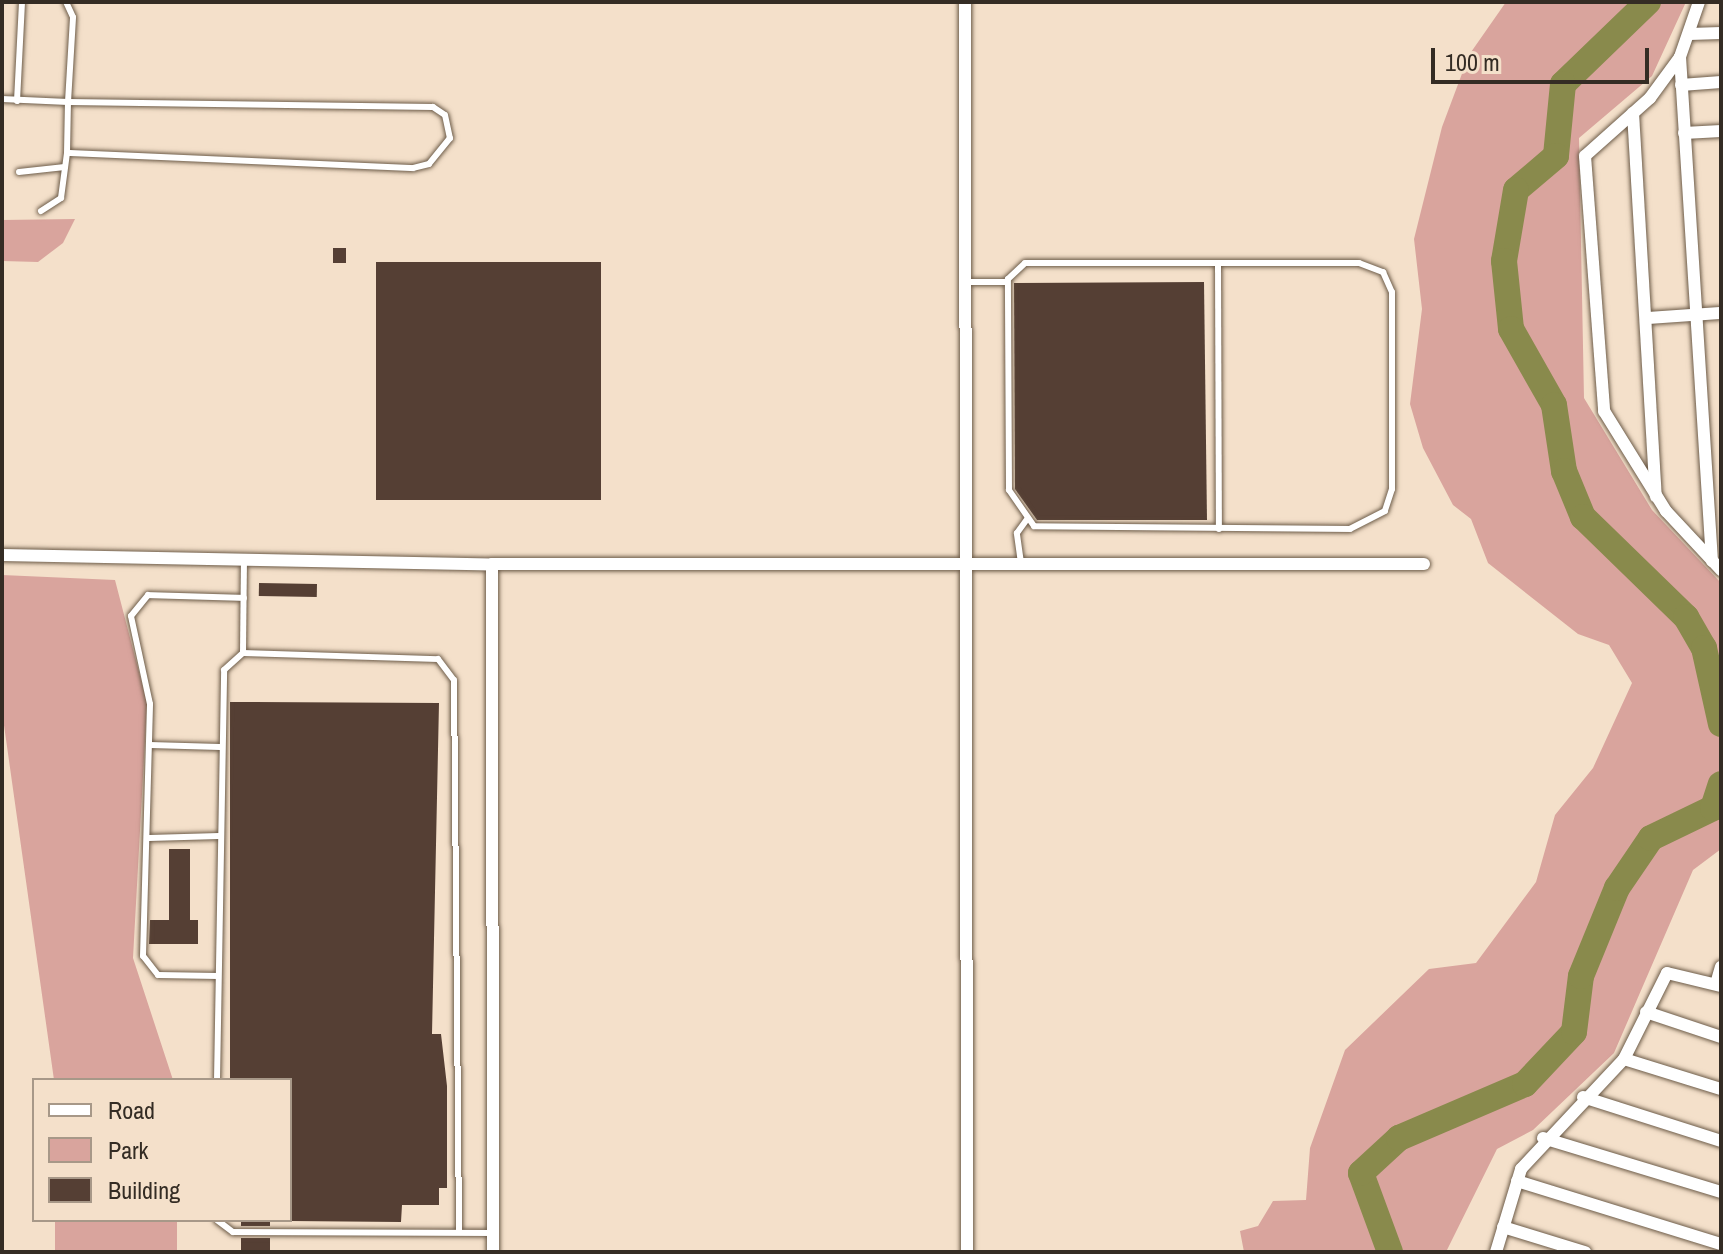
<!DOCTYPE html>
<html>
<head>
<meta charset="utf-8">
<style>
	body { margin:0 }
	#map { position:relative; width:1723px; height:1254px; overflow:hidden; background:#f4e0ca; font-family:"Archivo Narrow",sans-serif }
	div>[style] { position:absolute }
	.green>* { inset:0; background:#d9a49d; transform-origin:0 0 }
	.river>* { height:26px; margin:-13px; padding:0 13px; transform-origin:13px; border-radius:13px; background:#898a4c }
	.building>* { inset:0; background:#553f34; transform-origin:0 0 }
	.roads { filter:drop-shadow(0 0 2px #6d5c49) drop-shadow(0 0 2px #6d5c49) }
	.lane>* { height:6px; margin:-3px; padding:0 3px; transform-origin:3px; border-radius:3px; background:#fff }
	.street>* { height:12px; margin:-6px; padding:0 6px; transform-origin:6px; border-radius:6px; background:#fff }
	span { translate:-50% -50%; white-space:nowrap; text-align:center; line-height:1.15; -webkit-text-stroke:8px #f4e0ca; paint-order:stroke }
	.frame { position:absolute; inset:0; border:4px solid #342c24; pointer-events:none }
	.legend { position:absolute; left:32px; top:1078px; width:260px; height:144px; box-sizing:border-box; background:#f4e0ca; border:2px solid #a79888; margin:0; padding:10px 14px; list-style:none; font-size:24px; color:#342c24 }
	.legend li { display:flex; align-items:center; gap:16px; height:40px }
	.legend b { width:40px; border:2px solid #a79888 }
	.scale { position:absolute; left:1431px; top:48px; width:218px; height:36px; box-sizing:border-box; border:4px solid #342c24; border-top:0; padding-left:10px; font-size:24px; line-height:28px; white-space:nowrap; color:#342c24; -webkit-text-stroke:6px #f4e0ca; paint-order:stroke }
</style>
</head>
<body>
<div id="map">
	<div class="green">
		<div style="clip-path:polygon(1506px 2px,1686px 2px,1652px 76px,1579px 138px,1584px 398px,1652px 510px,1721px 583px,1721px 849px,1693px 870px,1614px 1053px,1533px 1130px,1497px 1149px,1446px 1252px,1244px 1252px,1240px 1231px,1258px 1226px,1273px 1201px,1306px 1200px,1310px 1148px,1345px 1050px,1429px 969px,1476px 963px,1536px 882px,1555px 815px,1593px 768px,1632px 683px,1609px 645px,1578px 634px,1488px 563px,1471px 519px,1453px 505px,1423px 448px,1410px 404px,1422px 309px,1414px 239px,1442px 127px,1469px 55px)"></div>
		<div style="clip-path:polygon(75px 219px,63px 243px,38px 262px,2px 261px,2px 220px)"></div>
		<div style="clip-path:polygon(2px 575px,115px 580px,147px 703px,133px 958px,173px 1080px,54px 1080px,2px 711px)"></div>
		<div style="left:55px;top:1220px;width:122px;height:32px"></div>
	</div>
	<div class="river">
		<div style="left:1648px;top:2px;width:118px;rotate:136deg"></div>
		<div style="left:1563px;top:84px;width:72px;rotate:95.6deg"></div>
		<div style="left:1556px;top:156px;width:52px;rotate:139.6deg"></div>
		<div style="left:1516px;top:190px;width:72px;rotate:99.6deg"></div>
		<div style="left:1504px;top:261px;width:68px;rotate:84.1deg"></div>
		<div style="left:1511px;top:329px;width:87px;rotate:60.5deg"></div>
		<div style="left:1554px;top:405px;width:67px;rotate:81.4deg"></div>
		<div style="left:1564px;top:471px;width:50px;rotate:67.6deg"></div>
		<div style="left:1583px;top:517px;width:144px;rotate:44.2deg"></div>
		<div style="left:1686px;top:617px;width:36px;rotate:60deg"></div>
		<div style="left:1704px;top:648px;width:78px;rotate:77.4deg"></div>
		<div style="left:1390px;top:1252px;width:84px;rotate:-110.2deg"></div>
		<div style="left:1361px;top:1173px;width:52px;rotate:-42.6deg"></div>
		<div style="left:1399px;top:1138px;width:137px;rotate:-23.2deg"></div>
		<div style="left:1525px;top:1084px;width:71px;rotate:-46.7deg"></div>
		<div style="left:1574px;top:1032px;width:56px;rotate:-82.9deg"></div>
		<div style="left:1581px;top:976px;width:95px;rotate:-67.8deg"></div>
		<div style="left:1617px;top:888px;width:60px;rotate:-55.8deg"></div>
		<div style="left:1651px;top:838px;width:69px;rotate:-25.8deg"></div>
		<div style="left:1713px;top:808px;width:25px;rotate:-72deg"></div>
	</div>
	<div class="building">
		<div style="left:333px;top:248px;width:13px;height:15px"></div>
		<div style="left:376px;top:262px;width:225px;height:238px"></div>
		<div style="clip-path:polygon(1204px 282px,1207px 520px,1037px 520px,1015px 489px,1014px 283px)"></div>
		<div style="left:259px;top:583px;width:58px;height:13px;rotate:1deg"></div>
		<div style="clip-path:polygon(230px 702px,439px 703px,432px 1034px,441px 1034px,447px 1086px,447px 1188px,439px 1188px,439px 1205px,402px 1205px,401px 1222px,290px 1221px,290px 1080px,230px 1080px)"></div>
		<div style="clip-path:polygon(169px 849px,190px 849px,190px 920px,198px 920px,198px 944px,149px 944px,150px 920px,169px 920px)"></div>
		<div style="left:241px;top:1220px;width:29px;height:6px"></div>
		<div style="left:241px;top:1238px;width:29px;height:14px"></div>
	</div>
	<div class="roads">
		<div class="lane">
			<div style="left:2px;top:99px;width:66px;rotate:2.6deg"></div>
			<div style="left:68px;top:102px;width:365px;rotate:0.8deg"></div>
			<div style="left:433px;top:107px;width:14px;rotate:34deg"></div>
			<div style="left:445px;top:115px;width:24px;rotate:78deg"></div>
			<div style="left:450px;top:138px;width:33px;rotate:129deg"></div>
			<div style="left:429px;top:164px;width:16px;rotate:166deg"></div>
			<div style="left:413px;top:168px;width:346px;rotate:-177.5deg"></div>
			<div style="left:67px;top:153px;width:51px;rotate:-88.9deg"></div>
			<div style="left:68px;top:102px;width:85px;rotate:-86.6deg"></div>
			<div style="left:73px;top:17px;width:17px;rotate:-115deg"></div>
			<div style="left:17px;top:101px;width:99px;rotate:-87.1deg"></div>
			<div style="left:19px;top:172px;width:46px;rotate:-6.2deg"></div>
			<div style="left:41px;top:211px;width:24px;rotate:-33deg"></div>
			<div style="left:61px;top:198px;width:45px;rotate:-82.4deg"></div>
			<div style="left:1025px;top:263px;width:334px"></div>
			<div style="left:1359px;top:263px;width:26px;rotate:21deg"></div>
			<div style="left:1383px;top:272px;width:22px;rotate:66deg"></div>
			<div style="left:1392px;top:292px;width:197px;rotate:90deg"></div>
			<div style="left:1392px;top:489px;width:23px;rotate:108deg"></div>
			<div style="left:1385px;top:511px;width:39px;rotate:153deg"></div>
			<div style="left:1350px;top:529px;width:316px;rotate:-179.5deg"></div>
			<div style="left:1034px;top:526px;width:44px;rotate:-124.8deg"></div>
			<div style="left:1009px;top:490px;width:211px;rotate:-90.3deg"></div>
			<div style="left:1008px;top:279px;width:23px;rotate:-43deg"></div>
			<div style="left:1218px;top:263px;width:266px;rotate:89.8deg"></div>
			<div style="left:966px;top:282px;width:41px"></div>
			<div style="left:1021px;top:563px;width:30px;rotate:-98deg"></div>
			<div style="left:1017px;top:533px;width:17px;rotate:-54deg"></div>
			<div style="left:243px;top:653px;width:92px;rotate:-89.4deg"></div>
			<div style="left:150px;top:745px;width:70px;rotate:1.6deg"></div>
			<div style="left:149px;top:838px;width:70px;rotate:-1.6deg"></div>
			<div style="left:218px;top:976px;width:60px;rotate:-179deg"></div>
			<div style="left:158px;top:975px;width:24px;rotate:-128deg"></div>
			<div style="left:143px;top:956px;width:252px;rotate:-88.4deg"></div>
			<div style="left:150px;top:704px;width:90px;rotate:-102.2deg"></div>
			<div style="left:131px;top:616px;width:27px;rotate:-51deg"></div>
			<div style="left:148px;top:595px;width:96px;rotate:1.8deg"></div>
			<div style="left:217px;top:1080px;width:410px;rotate:-89deg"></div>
			<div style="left:224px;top:670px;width:25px;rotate:-42deg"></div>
			<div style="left:243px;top:653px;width:195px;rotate:1.8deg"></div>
			<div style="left:438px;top:659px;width:26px;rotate:53deg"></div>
			<div style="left:454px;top:680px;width:552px;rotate:89.48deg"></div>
			<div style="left:217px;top:1220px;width:20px;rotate:37deg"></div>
			<div style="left:233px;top:1232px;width:260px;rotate:0.2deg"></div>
		</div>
		<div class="street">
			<div style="left:965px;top:2px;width:1250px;rotate:89.91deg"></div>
			<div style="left:1699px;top:2px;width:58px;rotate:109.1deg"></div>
			<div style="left:1680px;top:57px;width:51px;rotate:126.2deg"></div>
			<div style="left:1650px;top:98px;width:87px;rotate:138.3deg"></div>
			<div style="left:1585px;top:156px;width:256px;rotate:85.7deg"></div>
			<div style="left:1604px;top:411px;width:118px;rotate:58.2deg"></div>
			<div style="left:1666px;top:511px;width:81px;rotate:47deg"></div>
			<div style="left:1689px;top:34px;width:32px;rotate:-2deg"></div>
			<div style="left:1680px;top:57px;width:505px;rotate:86.37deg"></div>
			<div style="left:1681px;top:85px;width:40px;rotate:-4.3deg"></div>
			<div style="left:1633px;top:113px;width:384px;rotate:86.6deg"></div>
			<div style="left:1684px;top:133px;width:37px;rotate:-3deg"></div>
			<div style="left:1647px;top:318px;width:74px;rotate:-3.9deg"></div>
			<div style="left:2px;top:555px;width:490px;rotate:1.1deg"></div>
			<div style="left:492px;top:564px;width:932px"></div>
			<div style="left:492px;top:564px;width:688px;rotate:89.92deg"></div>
			<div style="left:1716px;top:984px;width:18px;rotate:-74deg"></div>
			<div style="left:1646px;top:1012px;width:79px;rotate:18.4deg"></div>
			<div style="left:1624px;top:1059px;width:102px;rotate:17.2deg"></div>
			<div style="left:1583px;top:1097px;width:145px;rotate:17.7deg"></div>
			<div style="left:1543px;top:1138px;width:186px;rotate:16.9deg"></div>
			<div style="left:1517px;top:1181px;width:214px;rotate:17.2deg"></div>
			<div style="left:1503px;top:1227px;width:86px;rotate:17deg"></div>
			<div style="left:1496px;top:1252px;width:87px;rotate:-73.2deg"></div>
			<div style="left:1521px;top:1169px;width:151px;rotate:-46.9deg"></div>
			<div style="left:1624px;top:1059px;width:96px;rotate:-63.4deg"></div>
			<div style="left:1667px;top:973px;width:56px;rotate:13.5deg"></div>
		</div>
	</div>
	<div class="frame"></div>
	<ul class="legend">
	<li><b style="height:10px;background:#fff"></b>Road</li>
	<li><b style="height:22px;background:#d9a49d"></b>Park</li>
	<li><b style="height:22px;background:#553f34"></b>Building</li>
	</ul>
	<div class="scale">100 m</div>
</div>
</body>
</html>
